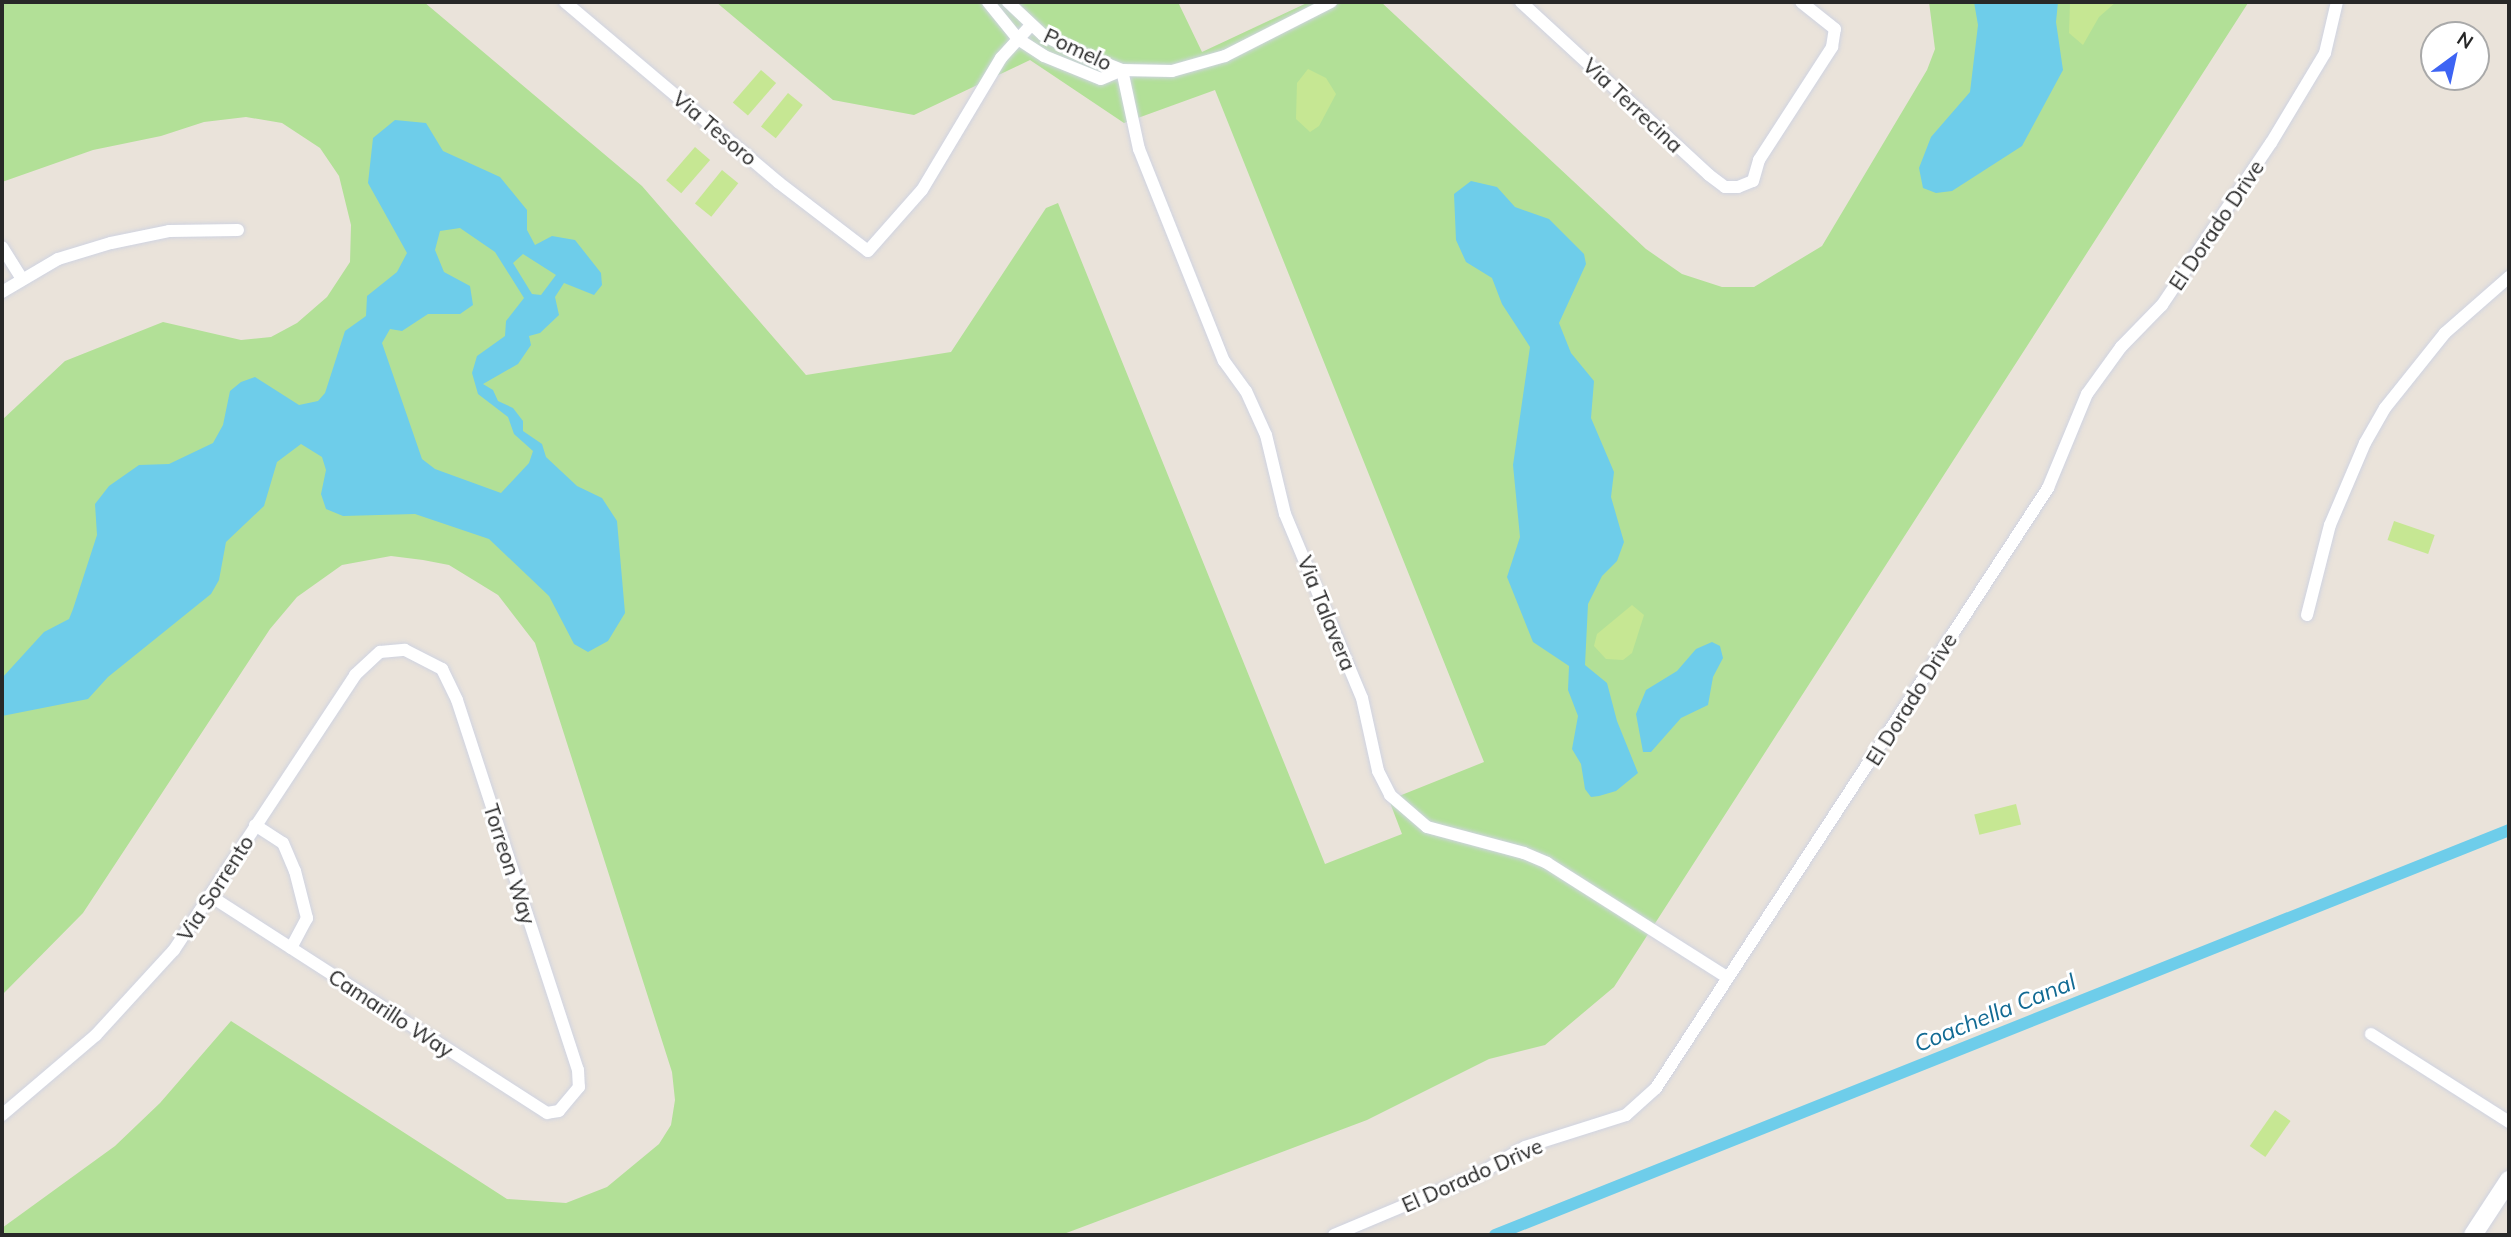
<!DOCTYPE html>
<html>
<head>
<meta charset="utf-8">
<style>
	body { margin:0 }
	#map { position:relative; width:2511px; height:1237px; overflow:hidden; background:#eae3da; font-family:Mulish,sans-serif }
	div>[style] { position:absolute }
	.green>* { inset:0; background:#b2e097 }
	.pitch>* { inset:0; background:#c6e793; transform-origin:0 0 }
	.water>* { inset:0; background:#6ecdea }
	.canal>* { height:12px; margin:-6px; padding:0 6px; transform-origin:6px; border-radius:6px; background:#6ecdea }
	.roads { filter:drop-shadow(0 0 2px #cfd3e1) drop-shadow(0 0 2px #cfd3e1) }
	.street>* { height:12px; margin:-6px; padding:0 6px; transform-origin:6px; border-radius:6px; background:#fff }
	.secondary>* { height:18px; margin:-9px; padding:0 9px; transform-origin:9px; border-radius:9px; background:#fff }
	span { translate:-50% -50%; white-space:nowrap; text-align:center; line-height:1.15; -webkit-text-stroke:6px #fff; paint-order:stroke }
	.street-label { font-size:21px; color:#282828 }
	.water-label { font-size:23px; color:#116a93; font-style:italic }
	.frame { position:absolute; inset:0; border:4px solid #282828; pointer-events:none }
	.north { position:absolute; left:2420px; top:21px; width:70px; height:70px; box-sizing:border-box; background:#fff; border:2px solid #a9a9a9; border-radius:50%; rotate:33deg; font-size:19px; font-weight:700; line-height:28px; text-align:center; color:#282828 }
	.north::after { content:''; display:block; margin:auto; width:24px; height:32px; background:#3d64f4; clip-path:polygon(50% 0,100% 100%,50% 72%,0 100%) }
</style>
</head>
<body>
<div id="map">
	<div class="green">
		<div style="clip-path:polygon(2px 2px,424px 2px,642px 186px,806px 375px,951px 352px,1046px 208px,1058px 203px,1325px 864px,1402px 834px,1389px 800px,1484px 762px,1215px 90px,1124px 123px,1030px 60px,914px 115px,833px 100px,716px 2px,1178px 2px,1202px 52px,1309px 2px,1381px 2px,1646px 249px,1682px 274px,1722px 287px,1754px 287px,1822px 246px,1927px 70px,1935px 49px,1929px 2px,2248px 3px,1614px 987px,1545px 1045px,1489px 1059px,1367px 1120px,1061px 1235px,2px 1235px,2px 1228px,115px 1146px,160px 1103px,231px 1021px,507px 1199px,566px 1203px,607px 1187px,659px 1144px,671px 1125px,675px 1100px,672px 1072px,535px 643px,498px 595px,449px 565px,423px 560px,391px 556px,342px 565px,297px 597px,270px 629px,83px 913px,2px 995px,2px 420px,65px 361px,163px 322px,241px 340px,271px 337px,297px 323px,327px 297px,350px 262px,351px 225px,339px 176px,320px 148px,282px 123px,246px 117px,204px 122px,161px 136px,93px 150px,2px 182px)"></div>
	</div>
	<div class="pitch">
		<div style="clip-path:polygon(2070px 2px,2116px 2px,2099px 17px,2083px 45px,2069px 33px)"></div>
		<div style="clip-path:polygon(1308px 69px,1326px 78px,1336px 94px,1319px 126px,1310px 132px,1296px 119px,1297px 83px)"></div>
		<div style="left:761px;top:70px;width:20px;height:43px;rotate:41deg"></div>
		<div style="left:788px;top:93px;width:19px;height:43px;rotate:39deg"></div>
		<div style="left:695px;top:147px;width:20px;height:44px;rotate:41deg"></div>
		<div style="left:722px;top:170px;width:21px;height:43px;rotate:39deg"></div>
		<div style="left:2394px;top:521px;width:43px;height:20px;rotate:19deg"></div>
		<div style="clip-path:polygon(1632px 605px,1644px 615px,1632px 653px,1623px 660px,1606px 659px,1594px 646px,1597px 634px)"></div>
		<div style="left:2016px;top:804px;width:21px;height:43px;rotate:76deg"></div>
		<div style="left:2275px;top:1110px;width:19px;height:44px;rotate:35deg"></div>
	</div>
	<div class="water">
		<div style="clip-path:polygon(1974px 2px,2058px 2px,2056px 22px,2063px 70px,2022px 146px,1952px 191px,1936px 193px,1923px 188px,1919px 168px,1931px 137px,1970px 92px,1978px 25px)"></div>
		<div style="clip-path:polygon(evenodd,395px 120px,426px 123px,443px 151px,500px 177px,527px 210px,527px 230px,535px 245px,552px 236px,575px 240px,601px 273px,602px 285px,594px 295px,564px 283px,555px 297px,559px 315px,540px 333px,529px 336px,531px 345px,518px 364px,483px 384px,493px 390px,498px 401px,513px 408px,523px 421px,523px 431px,542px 444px,546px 457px,577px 486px,602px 498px,617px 521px,625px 613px,608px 641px,588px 652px,574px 644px,549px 596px,489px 539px,415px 514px,343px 516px,326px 509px,321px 494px,326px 470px,322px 457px,301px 444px,277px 462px,264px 506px,226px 542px,219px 580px,211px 594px,108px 677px,88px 699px,2px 716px,2px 678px,44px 632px,69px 619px,73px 609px,97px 535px,95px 504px,109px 486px,139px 465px,169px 464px,213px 443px,223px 425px,230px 391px,241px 382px,255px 377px,299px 405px,318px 401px,325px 393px,345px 331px,366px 316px,367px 296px,397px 272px,407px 253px,368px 183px,373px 138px,395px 120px,460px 228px,495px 252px,524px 298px,506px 321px,505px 336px,477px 356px,472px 373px,478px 394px,508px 417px,514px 434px,533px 451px,529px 463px,501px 493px,435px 469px,422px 459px,382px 343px,390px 329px,402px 331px,428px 314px,460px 314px,473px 305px,470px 286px,444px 272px,435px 250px,440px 231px,460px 228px,395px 120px,523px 254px,556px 275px,541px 295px,532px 294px,513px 263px,523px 254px)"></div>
		<div style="clip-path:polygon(1471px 181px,1497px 187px,1515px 207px,1549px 219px,1584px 254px,1586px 264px,1559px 323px,1571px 353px,1594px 381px,1591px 418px,1614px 472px,1611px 497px,1624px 542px,1617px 561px,1602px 576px,1588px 604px,1585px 665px,1607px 683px,1617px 721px,1638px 773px,1616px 791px,1599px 796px,1591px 797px,1585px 789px,1581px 764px,1572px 749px,1578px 716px,1568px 690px,1569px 666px,1533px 642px,1507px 577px,1520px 537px,1513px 465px,1530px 347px,1502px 304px,1492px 278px,1466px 262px,1456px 240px,1454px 194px)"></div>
		<div style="clip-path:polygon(1712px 642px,1720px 646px,1723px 658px,1713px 677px,1708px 705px,1681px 718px,1651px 752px,1643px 752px,1636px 714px,1646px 690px,1677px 671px,1696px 649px)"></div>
	</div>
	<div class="canal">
		<div style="left:1495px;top:1235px;width:1092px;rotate:-21.77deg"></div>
	</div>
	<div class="roads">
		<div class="street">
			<div style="left:565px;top:2px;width:279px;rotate:40.2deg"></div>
			<div style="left:778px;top:182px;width:113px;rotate:37.5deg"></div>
			<div style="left:868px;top:251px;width:81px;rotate:-48.5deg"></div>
			<div style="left:922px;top:190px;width:154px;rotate:-59.1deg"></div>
			<div style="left:1001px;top:58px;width:45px;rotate:-47.7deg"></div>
			<div style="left:988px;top:2px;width:48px;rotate:51deg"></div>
			<div style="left:1018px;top:39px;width:31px;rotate:33deg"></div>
			<div style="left:1044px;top:56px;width:61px;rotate:22deg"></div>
			<div style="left:1101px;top:79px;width:23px;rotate:-23deg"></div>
			<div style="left:1008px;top:2px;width:48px;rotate:43.3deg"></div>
			<div style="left:1043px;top:35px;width:38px;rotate:27deg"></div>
			<div style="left:1077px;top:52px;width:48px;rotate:21.8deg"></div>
			<div style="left:1122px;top:70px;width:50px;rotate:1.1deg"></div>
			<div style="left:1172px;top:71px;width:55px;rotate:-15.8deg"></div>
			<div style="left:1225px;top:56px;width:119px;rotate:-27deg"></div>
			<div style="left:1521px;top:2px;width:255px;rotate:42.6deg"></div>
			<div style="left:1709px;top:175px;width:20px;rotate:37deg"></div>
			<div style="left:1725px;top:187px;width:13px"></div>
			<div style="left:1738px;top:187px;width:16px;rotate:-22deg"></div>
			<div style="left:1753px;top:181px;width:22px;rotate:-74deg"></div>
			<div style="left:1759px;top:160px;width:135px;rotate:-57.1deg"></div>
			<div style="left:1832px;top:47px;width:18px;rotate:-81deg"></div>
			<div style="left:1835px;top:29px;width:43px;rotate:-141.5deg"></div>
			<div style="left:1122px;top:70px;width:81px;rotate:77.9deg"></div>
			<div style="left:1139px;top:149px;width:228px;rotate:68.2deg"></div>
			<div style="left:1224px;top:361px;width:37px;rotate:54deg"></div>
			<div style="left:1246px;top:391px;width:48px;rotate:65.6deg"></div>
			<div style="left:1266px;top:435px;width:81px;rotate:76.5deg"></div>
			<div style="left:1285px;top:514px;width:199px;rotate:67.3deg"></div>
			<div style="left:1362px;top:698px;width:75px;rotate:77.6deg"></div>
			<div style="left:1378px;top:771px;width:27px;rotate:63deg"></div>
			<div style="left:1390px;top:795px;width:49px;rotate:40.9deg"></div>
			<div style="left:1427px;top:827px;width:100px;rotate:15deg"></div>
			<div style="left:1524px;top:853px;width:25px;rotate:23deg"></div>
			<div style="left:1547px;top:863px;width:214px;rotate:32.4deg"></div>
			<div style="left:2px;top:247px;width:36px;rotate:58deg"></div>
			<div style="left:2px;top:292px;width:65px;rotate:-30.5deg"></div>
			<div style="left:58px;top:259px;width:55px;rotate:-16.8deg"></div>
			<div style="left:111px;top:243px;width:59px;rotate:-11.7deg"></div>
			<div style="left:169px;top:231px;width:69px;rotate:-0.8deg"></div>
			<div style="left:2307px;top:615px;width:93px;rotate:-75.7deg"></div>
			<div style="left:2330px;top:525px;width:89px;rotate:-66.9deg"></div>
			<div style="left:2365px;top:443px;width:40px;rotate:-60.3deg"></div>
			<div style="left:2385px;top:408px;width:96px;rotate:-51.3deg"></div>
			<div style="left:2445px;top:333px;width:85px;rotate:-41.2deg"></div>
			<div style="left:255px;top:825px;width:33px;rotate:33deg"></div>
			<div style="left:283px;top:843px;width:30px;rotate:67deg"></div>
			<div style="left:295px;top:871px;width:49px;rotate:75.7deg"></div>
			<div style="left:307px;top:918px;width:34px;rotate:118deg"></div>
			<div style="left:2371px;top:1034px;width:164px;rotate:32.5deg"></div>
			<div style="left:2px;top:1115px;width:123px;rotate:-40.4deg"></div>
			<div style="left:96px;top:1035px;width:115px;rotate:-47.5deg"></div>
			<div style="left:174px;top:950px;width:329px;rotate:-56.6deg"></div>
			<div style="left:355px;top:675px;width:34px;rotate:-43deg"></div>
			<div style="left:380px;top:652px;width:25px;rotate:-5deg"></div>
			<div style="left:405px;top:650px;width:42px;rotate:27.2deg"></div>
			<div style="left:442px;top:669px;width:34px;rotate:64deg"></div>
			<div style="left:457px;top:700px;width:389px;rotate:71.9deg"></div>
			<div style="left:578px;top:1070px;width:17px;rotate:87deg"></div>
			<div style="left:579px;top:1087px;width:31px;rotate:130deg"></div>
			<div style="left:559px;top:1111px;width:12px;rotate:171deg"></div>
			<div style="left:547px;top:1113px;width:401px;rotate:-147.2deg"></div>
			<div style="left:1334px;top:1235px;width:157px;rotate:-22.8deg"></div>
			<div style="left:1479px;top:1174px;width:53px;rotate:-30.4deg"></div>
			<div style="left:1525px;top:1147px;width:106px;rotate:-17.6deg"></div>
			<div style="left:1626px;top:1115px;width:40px;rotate:-42deg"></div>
			<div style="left:1656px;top:1088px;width:717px;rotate:-56.84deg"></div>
			<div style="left:2048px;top:488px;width:102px;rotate:-67.5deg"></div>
			<div style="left:2087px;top:394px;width:58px;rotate:-54.1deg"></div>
			<div style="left:2121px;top:347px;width:59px;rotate:-45.7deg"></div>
			<div style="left:2162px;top:305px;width:195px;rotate:-56.1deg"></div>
			<div style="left:2271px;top:143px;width:105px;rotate:-59deg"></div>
			<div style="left:2325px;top:53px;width:52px;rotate:-76.8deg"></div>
		</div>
		<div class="secondary">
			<div style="left:2473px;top:1235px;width:66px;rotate:-56.8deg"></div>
		</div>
	</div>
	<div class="street-label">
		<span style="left:1078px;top:49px;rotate:25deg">Pomelo</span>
		<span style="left:1633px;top:105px;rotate:43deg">Via Terrecina</span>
		<span style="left:715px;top:128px;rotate:40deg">Via Tesoro</span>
		<span style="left:2216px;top:225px;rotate:-56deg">El Dorado Drive</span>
		<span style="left:1327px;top:613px;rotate:68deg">Via Talavera</span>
		<span style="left:1911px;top:699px;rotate:-58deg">El Dorado Drive</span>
		<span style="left:510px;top:864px;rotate:72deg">Torreon Way</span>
		<span style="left:215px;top:888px;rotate:-57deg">Via Sorrento</span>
		<span style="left:391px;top:1013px;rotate:33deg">Camarillo Way</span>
		<span style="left:1472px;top:1175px;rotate:-24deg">El Dorado Drive</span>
	</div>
	<div class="water-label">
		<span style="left:1995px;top:1013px;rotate:-22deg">Coachella Canal</span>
	</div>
	<div class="frame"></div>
	<div class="north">N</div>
</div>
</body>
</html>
